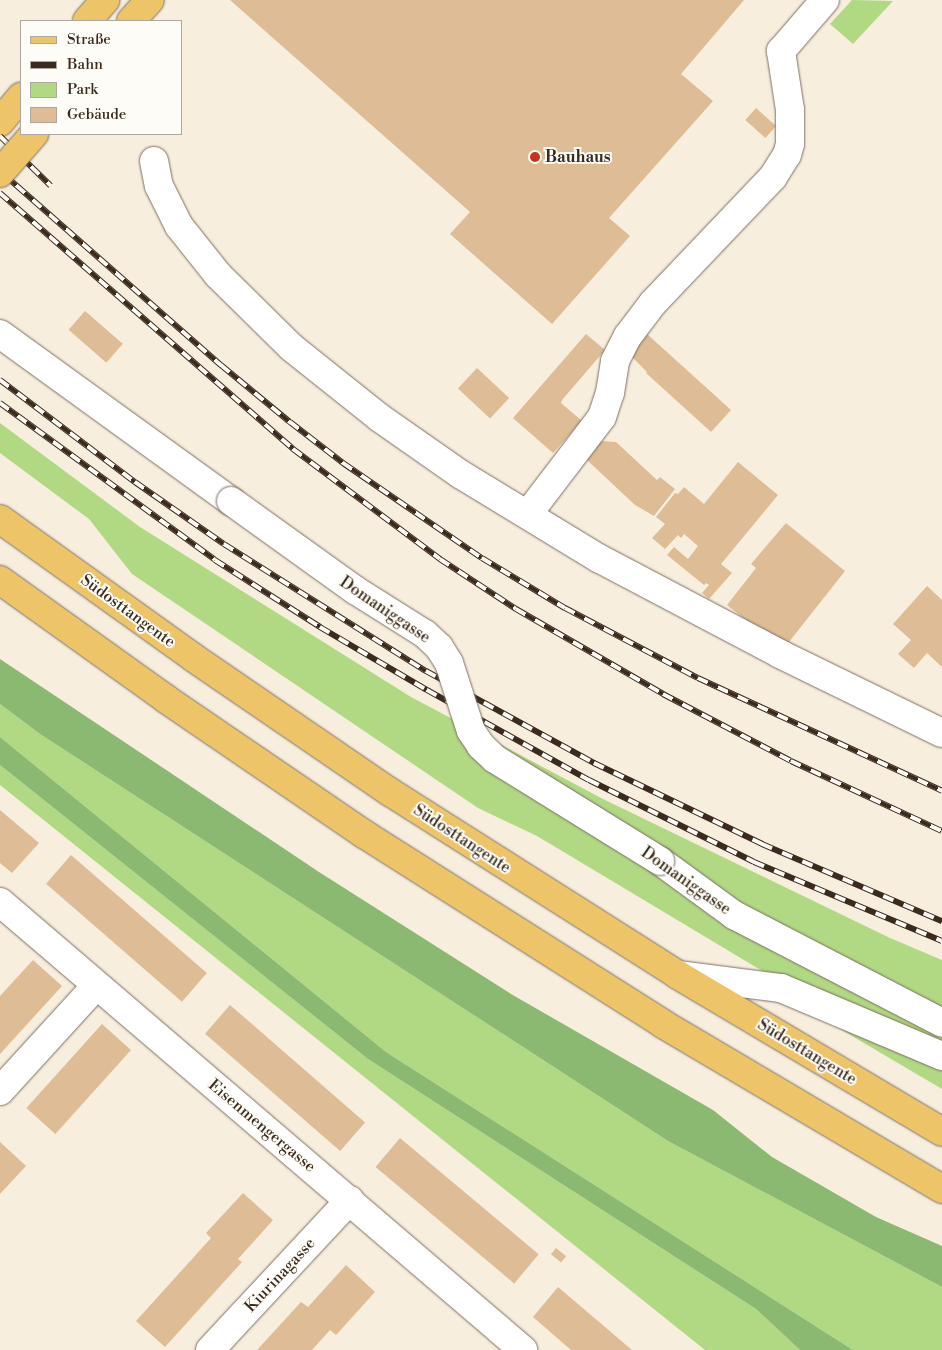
<!DOCTYPE html>
<html>
<head>
<meta charset="utf-8">
<style>
	body { margin:0 }
	#map { position:relative; width:942px; height:1350px; overflow:hidden; background:#f8eede; font-family:"Libre Bodoni",serif }
	div>[style] { position:absolute }
	.green>* { inset:0; background:#b1d983 }
	.forest>* { inset:0; background:#8cb971 }
	.building>* { inset:0; background:#ddbc96; transform-origin:0 0 }
	.roads { filter:drop-shadow(0 0 1px #7d6f61) drop-shadow(0 0 1px #7d6f61) }
	.minor>* { height:28px; margin:-14px; padding:0 14px; transform-origin:14px; border-radius:14px; background:#fff }
	.major>* { height:28px; margin:-14px; padding:0 14px; transform-origin:14px; border-radius:14px; background:#eec469 }
	.highway>* { height:28px; margin:-14px; padding:0 14px; transform-origin:14px; border-radius:14px; background:#eec469 }
	.rail>* { height:5.5px; margin-top:-2.75px; transform-origin:0; background:repeating-linear-gradient(90deg,#fdfcf7 0 11px,#3b2a1e 0 22px); box-sizing:border-box; border-block:1px solid #3b2a1e }
	.bridges { filter:drop-shadow(0 0 1px #7d6f61) drop-shadow(0 0 1px #7d6f61) }
	.minor-bridge>* { height:28px; margin:-14px; padding:0 14px; transform-origin:14px; border-radius:14px; background:#fff }
	.major-bridge>* { height:28px; margin:-14px; padding:0 14px; transform-origin:14px; border-radius:14px; background:#eec469 }
	.dots>* { width:14px; height:14px; translate:-50% -50%; box-sizing:border-box; border:2px solid #fdfcf7; border-radius:50% }
	span { translate:-50% -50%; white-space:nowrap; text-align:center; line-height:1.15; -webkit-text-stroke:4px #fdfcf7; paint-order:stroke }
	.poi-label { font-size:16px; color:#3b2a1e; font-weight:700 }
	.left { translate:0 -50%; text-align:left }
	.street-label { font-size:16px; color:#3b2a1e }
	.legend { position:absolute; left:20px; top:20px; width:162px; height:115px; box-sizing:border-box; background:#fdfcf7; border:1px solid #afa8a0; margin:0; padding:6px 9px; list-style:none; font-size:15px; color:#3b2a1e }
	.legend li { display:flex; align-items:center; gap:10px; height:25px }
	.legend b { width:25px; border:1px solid #afa8a0 }
</style>
</head>
<body>
<div id="map">
	<div class="green">
		<div style="clip-path:polygon(852px 0,893px 1px,853px 44px,830px 24px)"></div>
		<div style="clip-path:polygon(0 423px,140px 527px,411px 697px,603px 799px,890px 938px,942px 960px,942px 1089px,835px 1026px,794px 990px,537px 836px,478px 808px,132px 574px,89px 519px,0 453px)"></div>
		<div style="clip-path:polygon(0 704px,40px 734px,668px 1141px,942px 1287px,942px 1350px,853px 1350px,386px 1052px,0 737px)"></div>
		<div style="clip-path:polygon(0 765px,368px 1059px,756px 1309px,800px 1350px,705px 1350px,0 785px)"></div>
	</div>
	<div class="forest">
		<div style="clip-path:polygon(0 659px,319px 872px,511px 994px,713px 1110px,772px 1157px,876px 1217px,942px 1246px,942px 1287px,668px 1141px,40px 734px,0 704px)"></div>
		<div style="clip-path:polygon(0 737px,386px 1052px,853px 1350px,800px 1350px,756px 1309px,368px 1059px,0 765px)"></div>
	</div>
	<div class="building">
		<div style="clip-path:polygon(230px 0,744px 0,681px 74px,713px 101px,609px 218px,630px 236px,552px 324px,450px 234px,470px 212px)"></div>
		<div style="left:756px;top:108px;width:27px;height:16px;rotate:42deg"></div>
		<div style="left:85px;top:311px;width:50px;height:25px;rotate:41deg"></div>
		<div style="clip-path:polygon(586px 334px,605px 350px,562px 400px,561px 403px,582px 421px,553px 453px,513px 418px)"></div>
		<div style="clip-path:polygon(647px 334px,731px 410px,711px 432px,646px 373px,647px 372px,629px 354px)"></div>
		<div style="left:477px;top:368px;width:44px;height:28px;rotate:43deg"></div>
		<div style="clip-path:polygon(601px 441px,616px 442px,657px 480px,660px 477px,675px 489px,654px 516px,635px 505px,587px 460px)"></div>
		<div style="clip-path:polygon(738px 462px,778px 495px,721px 564px,732px 573px,709px 599px,702px 593px,709px 585px,706px 583px,704px 585px,667px 555px,674px 547px,688px 559px,698px 546px,684px 534px,681px 538px,678px 535px,665px 549px,652px 538px,665px 524px,656px 517px,675px 493px,678px 494px,684px 487px,704px 504px)"></div>
		<div style="clip-path:polygon(786px 523px,845px 571px,785px 647px,776px 644px,727px 605px,756px 568px,751px 564px)"></div>
		<div style="clip-path:polygon(927px 586px,942px 600px,942px 667px,927px 653px,914px 668px,898px 654px,911px 640px,893px 624px)"></div>
		<div style="clip-path:polygon(0 810px,39px 843px,12px 873px,0 863px)"></div>
		<div style="left:71px;top:855px;width:180px;height:38px;rotate:41deg"></div>
		<div style="clip-path:polygon(33px 960px,62px 986px,0 1054px,0 996px)"></div>
		<div style="left:230px;top:1005px;width:179px;height:38px;rotate:41deg"></div>
		<div style="left:102px;top:1024px;width:39px;height:113px;rotate:42deg"></div>
		<div style="left:400px;top:1138px;width:181px;height:38px;rotate:40deg"></div>
		<div style="clip-path:polygon(0 1142px,26px 1166px,0 1194px)"></div>
		<div style="clip-path:polygon(243px 1193px,273px 1220px,238px 1259px,242px 1262px,165px 1347px,136px 1321px,211px 1238px,206px 1233px)"></div>
		<div style="left:556px;top:1248px;width:13px;height:8px;rotate:39deg"></div>
		<div style="clip-path:polygon(346px 1265px,375px 1292px,336px 1335px,330px 1330px,312px 1350px,257px 1350px,301px 1302px,308px 1307px)"></div>
		<div style="clip-path:polygon(558px 1287px,632px 1350px,571px 1350px,533px 1317px)"></div>
	</div>
	<div class="roads">
		<div class="minor">
			<div style="left:154px;top:161px;width:25px;rotate:79deg"></div>
			<div style="left:159px;top:186px;width:45px;rotate:63.4deg"></div>
			<div style="left:179px;top:226px;width:63px;rotate:51.5deg"></div>
			<div style="left:218px;top:275px;width:103px;rotate:44.6deg"></div>
			<div style="left:291px;top:347px;width:114px;rotate:38.6deg"></div>
			<div style="left:380px;top:418px;width:98px;rotate:35deg"></div>
			<div style="left:460px;top:474px;width:164px;rotate:31.3deg"></div>
			<div style="left:600px;top:559px;width:204px;rotate:27.8deg"></div>
			<div style="left:780px;top:654px;width:180px;rotate:26deg"></div>
			<div style="left:0;top:334px;width:285px;rotate:35.9deg"></div>
			<div style="left:528px;top:514px;width:122px;rotate:-52.7deg"></div>
			<div style="left:602px;top:417px;width:25px;rotate:-72deg"></div>
			<div style="left:610px;top:393px;width:32px;rotate:-81deg"></div>
			<div style="left:615px;top:361px;width:28px;rotate:-63deg"></div>
			<div style="left:628px;top:336px;width:41px;rotate:-52.9deg"></div>
			<div style="left:653px;top:303px;width:174px;rotate:-46.4deg"></div>
			<div style="left:773px;top:177px;width:26px;rotate:-58deg"></div>
			<div style="left:787px;top:155px;width:11px;rotate:-75deg"></div>
			<div style="left:790px;top:144px;width:34px;rotate:-90deg"></div>
			<div style="left:790px;top:110px;width:60px;rotate:-98.7deg"></div>
			<div style="left:781px;top:51px;width:67px;rotate:-49.2deg"></div>
			<div style="left:660px;top:861px;width:92px;rotate:36.1deg"></div>
			<div style="left:734px;top:915px;width:234px;rotate:27.4deg"></div>
			<div style="left:0;top:902px;width:689px;rotate:40.58deg"></div>
			<div style="left:678px;top:975px;width:104px;rotate:7.2deg"></div>
			<div style="left:781px;top:988px;width:175px;rotate:22.9deg"></div>
			<div style="left:0;top:1091px;width:142px;rotate:-47.6deg"></div>
			<div style="left:210px;top:1350px;width:205px;rotate:-47deg"></div>
		</div>
		<div class="major">
			<div style="left:87px;top:21px;width:28px;rotate:-49deg"></div>
			<div style="left:131px;top:21px;width:28px;rotate:-48deg"></div>
			<div style="left:0;top:122px;width:33px;rotate:-50deg"></div>
		</div>
		<div class="highway">
			<div style="left:0;top:519px;width:239px;rotate:35.6deg"></div>
			<div style="left:194px;top:658px;width:237px;rotate:34.4deg"></div>
			<div style="left:390px;top:792px;width:341px;rotate:32.4deg"></div>
			<div style="left:678px;top:975px;width:307px;rotate:30.7deg"></div>
			<div style="left:0;top:580px;width:204px;rotate:35.6deg"></div>
			<div style="left:166px;top:699px;width:240px;rotate:34.3deg"></div>
			<div style="left:364px;top:834px;width:354px;rotate:32.4deg"></div>
			<div style="left:663px;top:1024px;width:324px;rotate:30.6deg"></div>
		</div>
	</div>
	<div class="rail">
		<div style="left:0;top:136px;width:71px;rotate:44.4deg"></div>
		<div style="left:0;top:171px;width:294px;rotate:41.3deg"></div>
		<div style="left:221px;top:365px;width:89px;rotate:39.6deg"></div>
		<div style="left:290px;top:422px;width:67px;rotate:37.7deg"></div>
		<div style="left:343px;top:463px;width:168px;rotate:34.4deg"></div>
		<div style="left:482px;top:558px;width:97px;rotate:31.1deg"></div>
		<div style="left:565px;top:608px;width:150px;rotate:27.8deg"></div>
		<div style="left:698px;top:678px;width:269px;rotate:24.8deg"></div>
		<div style="left:0;top:193px;width:389px;rotate:41.1deg"></div>
		<div style="left:293px;top:449px;width:184px;rotate:36.8deg"></div>
		<div style="left:440px;top:559px;width:91px;rotate:33.3deg"></div>
		<div style="left:516px;top:609px;width:170px;rotate:30deg"></div>
		<div style="left:663px;top:694px;width:144px;rotate:27.6deg"></div>
		<div style="left:791px;top:761px;width:166px;rotate:24.9deg"></div>
		<div style="left:0;top:380px;width:169px;rotate:37.1deg"></div>
		<div style="left:135px;top:482px;width:108px;rotate:34.9deg"></div>
		<div style="left:224px;top:544px;width:239px;rotate:32.2deg"></div>
		<div style="left:426px;top:671px;width:192px;rotate:28.7deg"></div>
		<div style="left:594px;top:763px;width:187px;rotate:25.7deg"></div>
		<div style="left:762px;top:844px;width:196px;rotate:23.2deg"></div>
		<div style="left:0;top:403px;width:266px;rotate:36.1deg"></div>
		<div style="left:215px;top:560px;width:125px;rotate:32.5deg"></div>
		<div style="left:320px;top:627px;width:124px;rotate:30.5deg"></div>
		<div style="left:427px;top:690px;width:185px;rotate:29.1deg"></div>
		<div style="left:589px;top:780px;width:184px;rotate:26.4deg"></div>
		<div style="left:754px;top:862px;width:204px;rotate:22.8deg"></div>
	</div>
	<div class="bridges">
		<div class="minor-bridge">
			<div style="left:231px;top:501px;width:153px;rotate:35.7deg"></div>
			<div style="left:355px;top:590px;width:83px;rotate:32.2deg"></div>
			<div style="left:425px;top:634px;width:19px;rotate:43deg"></div>
			<div style="left:439px;top:647px;width:19px;rotate:58deg"></div>
			<div style="left:449px;top:663px;width:71px;rotate:72.1deg"></div>
			<div style="left:471px;top:731px;width:18px;rotate:56deg"></div>
			<div style="left:481px;top:746px;width:19px;rotate:43deg"></div>
			<div style="left:495px;top:759px;width:194px;rotate:31.7deg"></div>
		</div>
		<div class="major-bridge">
			<div style="left:0;top:173px;width:52px;rotate:-48.9deg"></div>
		</div>
	</div>
	<div class="dots">
		<div style="left:535px;top:157px;background:#c8321e"></div>
	</div>
	<div class="poi-label">
		<span class="left" style="left:545px;top:157px">Bauhaus</span>
	</div>
	<div class="street-label">
		<span style="left:385px;top:610px;rotate:34deg">Domaniggasse</span>
		<span style="left:128px;top:611px;rotate:36deg">Südosttangente</span>
		<span style="left:462px;top:839px;rotate:33deg">Südosttangente</span>
		<span style="left:686px;top:881px;rotate:35deg">Domaniggasse</span>
		<span style="left:807px;top:1052px;rotate:31deg">Südosttangente</span>
		<span style="left:262px;top:1126px;rotate:40deg">Eisenmengergasse</span>
		<span style="left:280px;top:1275px;rotate:-47deg">Kiurinagasse</span>
	</div>
	<ul class="legend">
	<li><b style="height:6px;background:#eec469"></b>Straße</li>
	<li><b style="height:6px;background:#3b2a1e"></b>Bahn</li>
	<li><b style="height:14px;background:#b1d983"></b>Park</li>
	<li><b style="height:14px;background:#ddbc96"></b>Gebäude</li>
	</ul>
</div>
</body>
</html>
